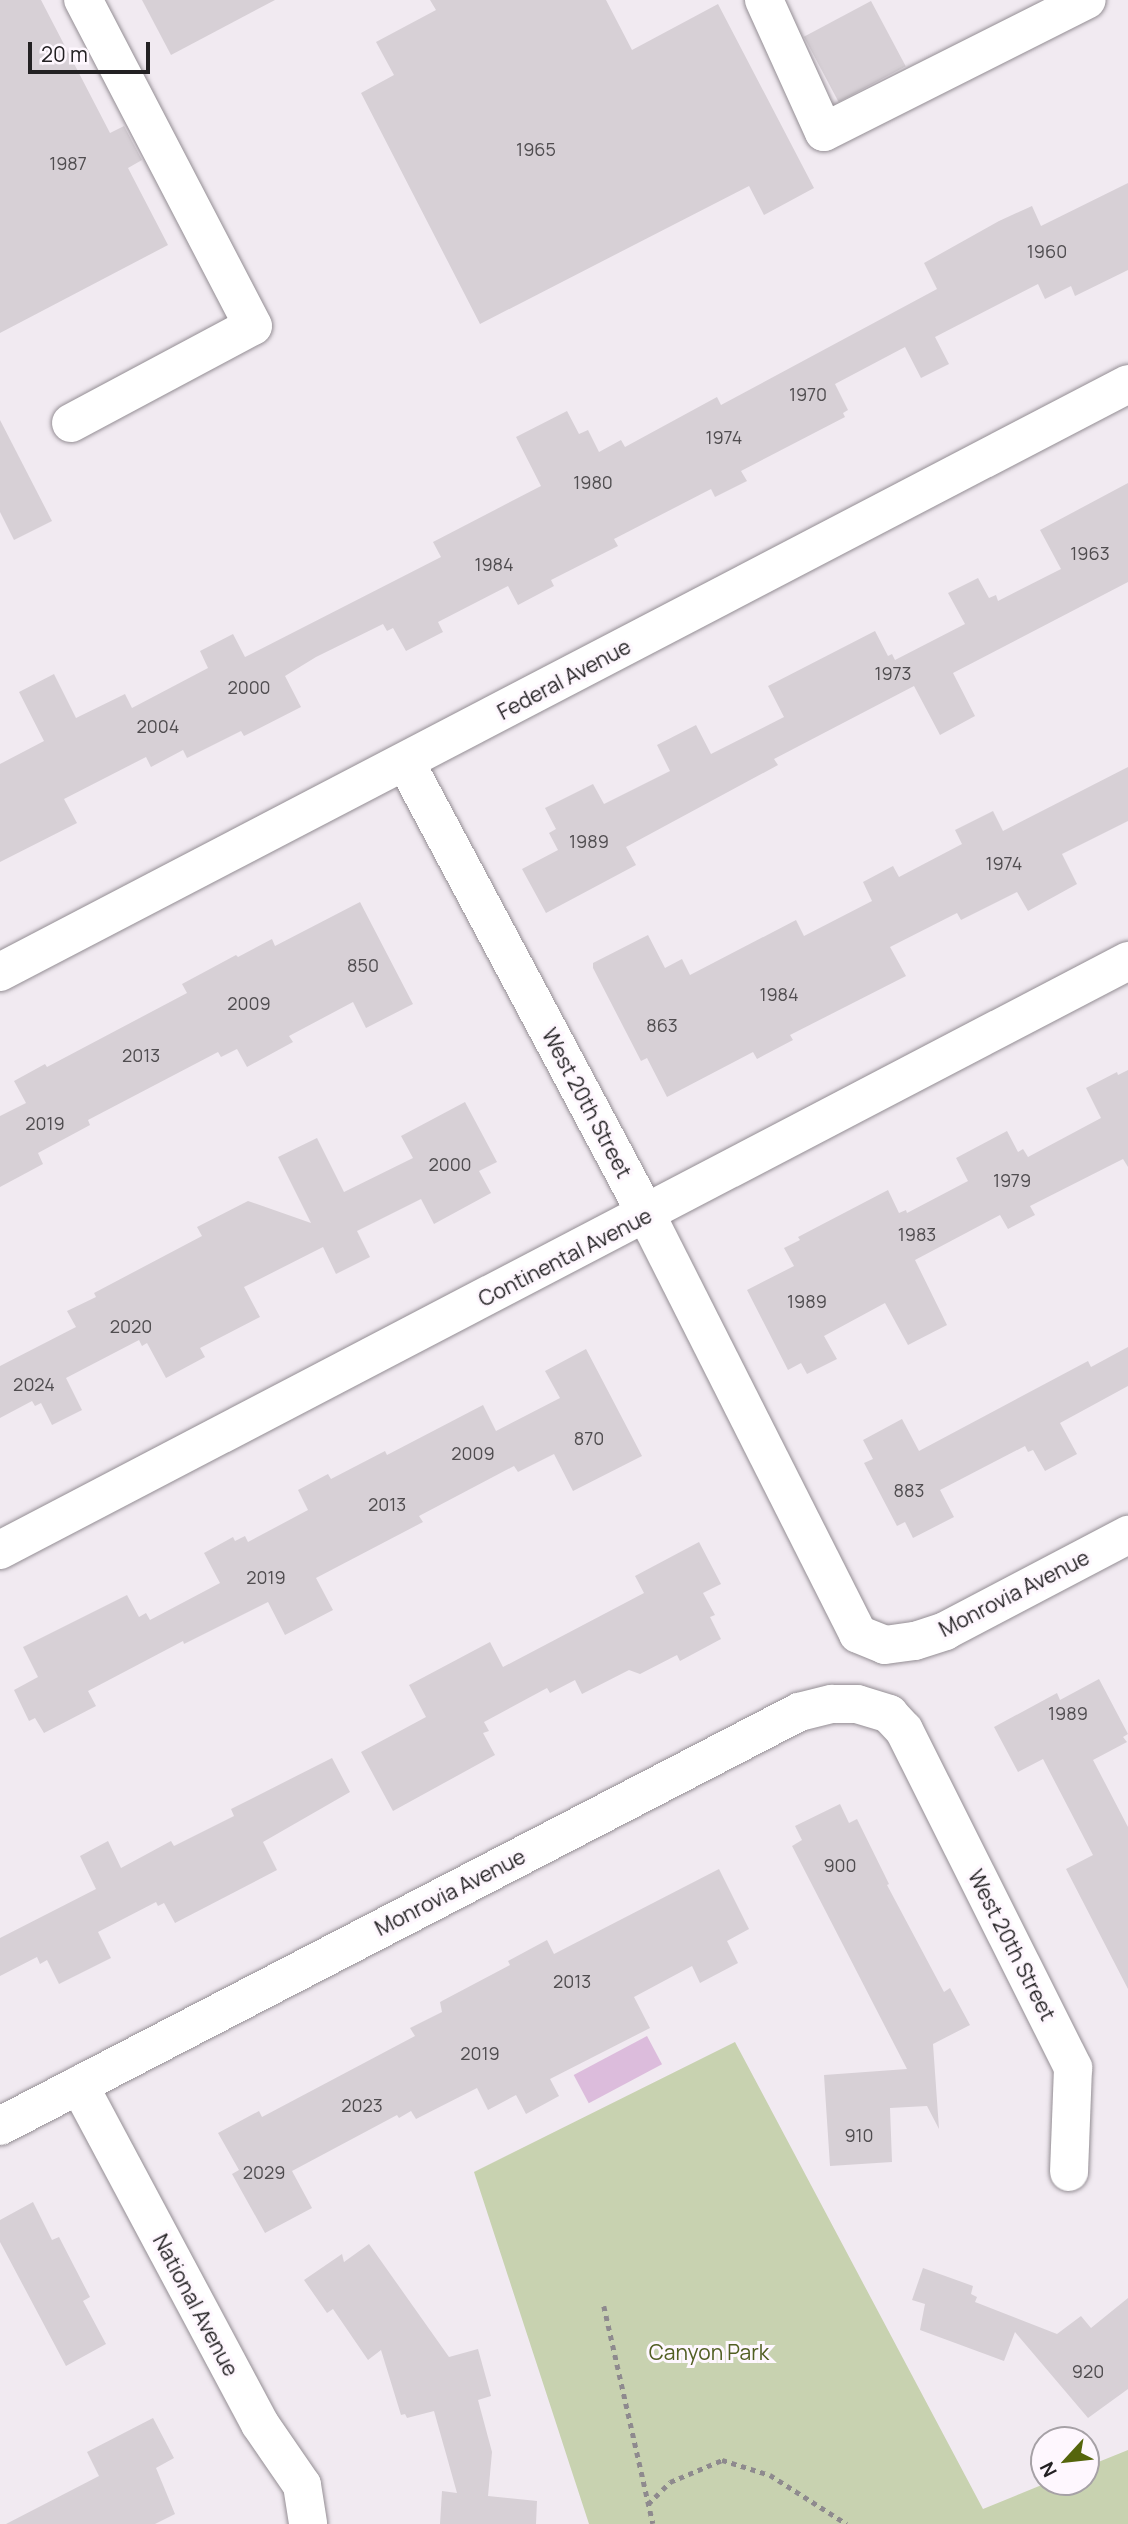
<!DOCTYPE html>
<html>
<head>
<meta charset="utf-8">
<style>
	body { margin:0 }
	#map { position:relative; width:1128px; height:2524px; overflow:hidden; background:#f1eaf1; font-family:Manrope,sans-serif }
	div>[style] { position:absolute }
	.green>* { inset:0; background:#c8d2b0 }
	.water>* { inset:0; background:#dcbcdc; transform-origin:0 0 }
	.building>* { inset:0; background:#d7d0d6; transform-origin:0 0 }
	.path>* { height:4.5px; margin-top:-2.25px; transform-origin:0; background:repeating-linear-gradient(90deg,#8e8a8e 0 5px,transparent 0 10px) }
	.roads { filter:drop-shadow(0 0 2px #948e94) drop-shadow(0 0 2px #948e94) }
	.minor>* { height:38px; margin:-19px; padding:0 19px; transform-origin:19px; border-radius:19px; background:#fff }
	span { translate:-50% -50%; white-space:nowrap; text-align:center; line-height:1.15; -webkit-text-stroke:6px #fef7fe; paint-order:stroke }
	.number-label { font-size:18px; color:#504d50 }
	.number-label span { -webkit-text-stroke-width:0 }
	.street-label { font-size:21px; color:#232123 }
	.park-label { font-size:21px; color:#515e22 }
	.north { position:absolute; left:1030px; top:2426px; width:70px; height:70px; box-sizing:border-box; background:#fef7fe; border:2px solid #a6a1a6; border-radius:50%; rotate:243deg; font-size:19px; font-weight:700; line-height:28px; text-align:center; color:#232123 }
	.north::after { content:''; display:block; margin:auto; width:24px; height:32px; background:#55650c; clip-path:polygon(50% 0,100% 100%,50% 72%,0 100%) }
	.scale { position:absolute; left:28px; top:42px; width:122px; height:32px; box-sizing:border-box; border:4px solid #232123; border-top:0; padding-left:9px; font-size:21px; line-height:24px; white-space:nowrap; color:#232123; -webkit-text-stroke:5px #fef7fe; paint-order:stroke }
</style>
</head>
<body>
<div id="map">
	<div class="green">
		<div style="clip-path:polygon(735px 2042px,983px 2509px,1049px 2482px,1086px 2482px,1086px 2467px,1128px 2450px,1128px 2524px,589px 2524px,474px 2172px)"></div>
	</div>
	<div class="water">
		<div style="left:647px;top:2036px;width:32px;height:83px;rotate:62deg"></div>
	</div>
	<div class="building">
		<div style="clip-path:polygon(0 0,41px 0,110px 133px,124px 126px,142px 160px,128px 168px,168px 245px,0 333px)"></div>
		<div style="clip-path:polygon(142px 0,275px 0,171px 55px)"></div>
		<div style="clip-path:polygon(430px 0,606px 0,632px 50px,718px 4px,814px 188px,764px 215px,749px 186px,480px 324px,361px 93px,394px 75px,376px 42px,436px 10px)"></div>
		<div style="left:871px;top:1px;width:74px;height:76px;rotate:62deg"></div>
		<div style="clip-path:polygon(1128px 183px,1128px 270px,1075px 296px,1071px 286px,1045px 299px,1038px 284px,935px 337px,949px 364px,921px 378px,905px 347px,835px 384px,848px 410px,843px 413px,845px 417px,741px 471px,747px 481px,715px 497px,711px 489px,614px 539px,618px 546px,551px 580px,554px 586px,518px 605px,508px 586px,438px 622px,443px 632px,406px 651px,393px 628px,387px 631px,383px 624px,316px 657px,285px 676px,301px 707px,244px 736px,241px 731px,187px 758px,183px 750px,151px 767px,146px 757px,64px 799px,77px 823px,0 862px,0 764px,44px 741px,19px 692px,54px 674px,76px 718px,125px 694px,132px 708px,208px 668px,200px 651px,233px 634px,245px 657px,441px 557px,433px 542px,541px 486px,516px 437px,567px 411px,579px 434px,588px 430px,599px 452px,621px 440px,625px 447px,717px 397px,721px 405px,937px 289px,924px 263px,999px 221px,1032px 206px,1041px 226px)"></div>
		<div style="clip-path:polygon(0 420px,52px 521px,14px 540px,0 512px)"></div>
		<div style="clip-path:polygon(1128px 483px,1128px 582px,953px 673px,975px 716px,940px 735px,914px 686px,774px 759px,778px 765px,626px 847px,636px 865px,546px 913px,522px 869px,558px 850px,549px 833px,556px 829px,545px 808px,593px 784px,604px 804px,670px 771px,657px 745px,696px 725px,711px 754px,784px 717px,768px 686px,875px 631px,888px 656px,892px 654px,895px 660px,965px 624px,948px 593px,978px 578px,989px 598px,996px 595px,998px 601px,1061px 569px,1040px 530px)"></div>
		<div style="clip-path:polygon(1128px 767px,1128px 821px,1062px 854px,1077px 884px,1028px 911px,1017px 892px,961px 920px,957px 913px,890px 947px,906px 976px,790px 1035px,793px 1040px,757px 1059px,753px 1052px,667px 1097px,647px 1058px,641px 1061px,593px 968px,593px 963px,648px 935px,665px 968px,682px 959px,690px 975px,796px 920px,804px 936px,872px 901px,863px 882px,893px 866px,899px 877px,962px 844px,955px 830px,993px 811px,1003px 831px)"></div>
		<div style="clip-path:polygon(360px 902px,413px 1004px,366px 1028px,353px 1002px,289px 1036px,293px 1042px,247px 1067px,237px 1049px,221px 1057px,218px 1052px,88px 1120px,90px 1125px,38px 1153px,43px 1164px,0 1187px,0 1116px,26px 1103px,14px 1081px,45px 1064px,47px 1067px,187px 993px,182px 984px,236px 955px,238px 957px,272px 939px,275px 946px)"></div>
		<div style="clip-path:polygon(1128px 1070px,1128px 1167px,1123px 1159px,1030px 1206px,1035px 1215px,1008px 1229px,1000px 1215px,915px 1260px,947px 1325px,908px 1345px,885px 1303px,824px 1336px,837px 1359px,807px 1374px,801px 1363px,788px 1370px,747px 1290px,794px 1266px,784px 1248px,800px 1240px,798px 1237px,888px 1190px,899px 1213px,906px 1210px,907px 1213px,968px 1181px,956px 1158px,1007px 1131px,1018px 1152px,1023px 1149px,1028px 1157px,1101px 1118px,1086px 1088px,1117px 1072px,1118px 1075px)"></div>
		<div style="clip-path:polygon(465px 1102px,497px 1162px,479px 1171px,491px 1193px,434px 1224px,421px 1199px,357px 1231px,370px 1257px,336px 1274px,323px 1247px,244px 1287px,260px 1317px,200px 1348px,205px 1357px,166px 1378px,147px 1343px,142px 1346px,139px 1340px,66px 1378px,82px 1410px,52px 1425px,41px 1403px,35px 1406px,32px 1401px,0 1418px,0 1366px,76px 1327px,67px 1311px,96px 1297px,94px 1293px,202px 1236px,197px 1227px,248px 1201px,311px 1223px,278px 1157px,317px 1138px,344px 1192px,413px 1158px,401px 1136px)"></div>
		<div style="clip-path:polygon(1128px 1347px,1128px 1386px,1060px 1423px,1077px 1454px,1045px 1471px,1033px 1450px,1028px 1452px,1025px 1446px,940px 1490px,954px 1517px,913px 1538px,905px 1522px,897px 1526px,864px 1463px,873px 1459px,863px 1440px,902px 1419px,919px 1451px,1088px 1361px,1091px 1367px)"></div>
		<div style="clip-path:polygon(586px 1349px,642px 1456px,573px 1491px,554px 1454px,518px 1472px,514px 1466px,419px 1516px,423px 1522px,316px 1578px,333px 1610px,285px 1635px,268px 1602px,184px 1644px,183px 1641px,88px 1691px,96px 1706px,44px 1733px,35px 1718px,29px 1721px,14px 1690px,38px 1677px,23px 1647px,127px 1595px,139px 1617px,146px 1613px,150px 1620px,220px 1583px,204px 1553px,233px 1537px,235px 1541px,245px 1536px,248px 1542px,308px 1510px,298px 1490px,328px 1474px,331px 1479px,385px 1451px,387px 1455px,483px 1405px,496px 1431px,560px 1398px,545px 1371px)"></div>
		<div style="clip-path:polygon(699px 1542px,721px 1584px,703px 1593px,715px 1615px,710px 1617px,721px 1639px,680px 1661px,677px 1655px,640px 1674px,629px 1670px,582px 1694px,575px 1680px,550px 1693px,547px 1688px,484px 1722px,489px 1731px,483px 1733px,495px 1755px,393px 1811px,361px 1752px,426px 1717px,409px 1685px,490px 1642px,503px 1667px,644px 1593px,635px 1576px)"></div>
		<div style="clip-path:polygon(1099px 1679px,1128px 1734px,1123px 1737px,1127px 1742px,1093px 1760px,1128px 1827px,1128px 1989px,1066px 1869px,1093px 1855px,1043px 1759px,1018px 1772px,994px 1727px,1057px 1693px,1060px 1700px)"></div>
		<div style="clip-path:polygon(332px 1758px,350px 1792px,263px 1842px,277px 1870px,175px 1923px,164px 1903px,158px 1906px,156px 1902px,98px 1932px,111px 1958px,59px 1984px,47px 1960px,40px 1964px,37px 1957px,0 1976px,0 1938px,96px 1889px,80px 1856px,108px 1841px,121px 1868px,171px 1841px,174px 1846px,234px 1816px,231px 1809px)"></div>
		<div style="clip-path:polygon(840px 1804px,849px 1823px,857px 1819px,889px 1884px,887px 1885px,944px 1992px,950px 1988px,970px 2025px,933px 2044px,939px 2129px,927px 2106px,890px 2108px,892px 2162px,830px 2166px,824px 2075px,907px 2069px,792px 1846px,802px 1840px,795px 1826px)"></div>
		<div style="clip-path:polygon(719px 1869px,749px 1929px,727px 1941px,738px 1963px,700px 1983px,692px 1966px,634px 1997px,650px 2028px,550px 2079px,559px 2096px,526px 2114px,516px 2095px,488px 2110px,477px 2088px,416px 2119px,411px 2111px,399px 2118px,397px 2115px,292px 2171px,312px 2208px,265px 2233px,232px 2174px,239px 2170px,218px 2133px,259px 2111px,262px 2117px,415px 2036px,410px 2028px,442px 2012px,440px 2002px,510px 1965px,508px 1961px,547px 1940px,554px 1954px)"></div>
		<div style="clip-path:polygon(33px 2202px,52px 2240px,59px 2237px,90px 2297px,83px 2301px,106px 2344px,66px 2366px,0 2242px,0 2220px)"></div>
		<div style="clip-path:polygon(369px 2244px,449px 2357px,478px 2349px,491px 2396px,478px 2400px,492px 2452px,488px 2496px,537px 2501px,536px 2524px,440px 2524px,442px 2491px,457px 2493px,434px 2411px,407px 2418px,405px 2414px,401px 2415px,381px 2350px,368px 2360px,333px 2309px,327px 2313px,304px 2280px,342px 2254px,344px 2262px)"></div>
		<div style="clip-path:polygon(923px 2268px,973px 2286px,971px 2294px,977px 2297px,975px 2302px,1057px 2334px,1081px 2316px,1091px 2328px,1128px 2298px,1128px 2389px,1088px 2418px,1015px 2332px,1004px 2361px,920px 2330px,925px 2304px,912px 2300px)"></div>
		<div style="clip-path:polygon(153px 2418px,174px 2458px,156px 2468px,175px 2514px,155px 2524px,6px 2524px,99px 2476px,87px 2452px)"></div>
	</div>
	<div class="path">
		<div style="left:604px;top:2306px;width:223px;rotate:77.3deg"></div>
		<div style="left:648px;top:2504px;width:31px;rotate:-45deg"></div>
		<div style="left:670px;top:2482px;width:56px;rotate:-22.9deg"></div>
		<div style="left:722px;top:2460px;width:50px;rotate:17.4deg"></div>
		<div style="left:770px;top:2475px;width:91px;rotate:32.5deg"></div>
	</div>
	<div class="roads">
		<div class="minor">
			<div style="left:764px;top:0;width:145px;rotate:65.6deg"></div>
			<div style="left:824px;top:132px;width:294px;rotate:-26.7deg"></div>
			<div style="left:71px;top:423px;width:206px;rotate:-28.1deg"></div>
			<div style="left:253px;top:326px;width:368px;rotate:-117.5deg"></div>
			<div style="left:406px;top:763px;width:511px;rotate:61.98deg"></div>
			<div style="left:646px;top:1214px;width:470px;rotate:63.2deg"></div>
			<div style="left:858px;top:1634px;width:29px;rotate:22deg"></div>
			<div style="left:885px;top:1645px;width:30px;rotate:-8deg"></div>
			<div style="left:915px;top:1641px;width:32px;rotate:-18deg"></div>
			<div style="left:945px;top:1631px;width:207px;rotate:-27.7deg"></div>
			<div style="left:0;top:972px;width:1272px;rotate:-27.53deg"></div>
			<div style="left:0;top:1550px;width:1273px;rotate:-27.57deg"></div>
			<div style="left:79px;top:2085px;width:384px;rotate:61.9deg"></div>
			<div style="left:260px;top:2424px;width:74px;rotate:55.5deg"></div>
			<div style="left:302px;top:2485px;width:39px;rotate:81deg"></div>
			<div style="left:0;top:2126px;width:900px;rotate:-27.39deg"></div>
			<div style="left:799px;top:1712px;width:34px;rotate:-14deg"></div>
			<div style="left:832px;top:1704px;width:25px"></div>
			<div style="left:857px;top:1704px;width:34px;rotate:17deg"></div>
			<div style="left:889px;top:1714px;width:22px;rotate:47deg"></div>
			<div style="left:904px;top:1730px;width:378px;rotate:63.4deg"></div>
			<div style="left:1073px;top:2068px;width:104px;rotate:92.2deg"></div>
		</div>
	</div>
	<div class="number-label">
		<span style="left:536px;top:149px">1965</span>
		<span style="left:68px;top:163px">1987</span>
		<span style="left:1047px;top:251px">1960</span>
		<span style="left:808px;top:394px">1970</span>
		<span style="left:724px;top:437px">1974</span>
		<span style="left:593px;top:482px">1980</span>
		<span style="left:1090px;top:553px">1963</span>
		<span style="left:494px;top:564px">1984</span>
		<span style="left:893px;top:673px">1973</span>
		<span style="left:249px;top:687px">2000</span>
		<span style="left:158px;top:726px">2004</span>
		<span style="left:589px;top:841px">1989</span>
		<span style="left:1004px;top:863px">1974</span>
		<span style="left:363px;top:965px">850</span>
		<span style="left:779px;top:994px">1984</span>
		<span style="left:249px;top:1003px">2009</span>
		<span style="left:662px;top:1025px">863</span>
		<span style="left:141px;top:1055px">2013</span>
		<span style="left:45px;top:1123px">2019</span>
		<span style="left:450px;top:1164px">2000</span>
		<span style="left:1012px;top:1180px">1979</span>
		<span style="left:917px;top:1234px">1983</span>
		<span style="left:807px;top:1301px">1989</span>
		<span style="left:131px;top:1326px">2020</span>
		<span style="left:34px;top:1384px">2024</span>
		<span style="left:589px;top:1438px">870</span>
		<span style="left:473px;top:1453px">2009</span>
		<span style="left:909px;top:1490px">883</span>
		<span style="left:387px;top:1504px">2013</span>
		<span style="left:266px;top:1577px">2019</span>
		<span style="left:1068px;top:1713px">1989</span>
		<span style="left:840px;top:1865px">900</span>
		<span style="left:572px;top:1981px">2013</span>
		<span style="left:480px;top:2053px">2019</span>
		<span style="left:362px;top:2105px">2023</span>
		<span style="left:859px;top:2135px">910</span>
		<span style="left:264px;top:2172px">2029</span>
		<span style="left:1088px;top:2371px">920</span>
	</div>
	<div class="street-label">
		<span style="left:564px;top:679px;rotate:-28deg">Federal Avenue</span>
		<span style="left:587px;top:1103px;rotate:62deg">West 20th Street</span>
		<span style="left:565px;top:1257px;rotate:-27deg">Continental Avenue</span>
		<span style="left:1014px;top:1593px;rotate:-27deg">Monrovia Avenue</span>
		<span style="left:450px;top:1892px;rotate:-27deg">Monrovia Avenue</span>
		<span style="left:1012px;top:1945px;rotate:63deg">West 20th Street</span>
		<span style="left:196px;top:2305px;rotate:62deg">National Avenue</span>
	</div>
	<div class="park-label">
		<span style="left:709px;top:2352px">Canyon Park</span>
	</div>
	<div class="north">N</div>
	<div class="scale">20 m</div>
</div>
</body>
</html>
